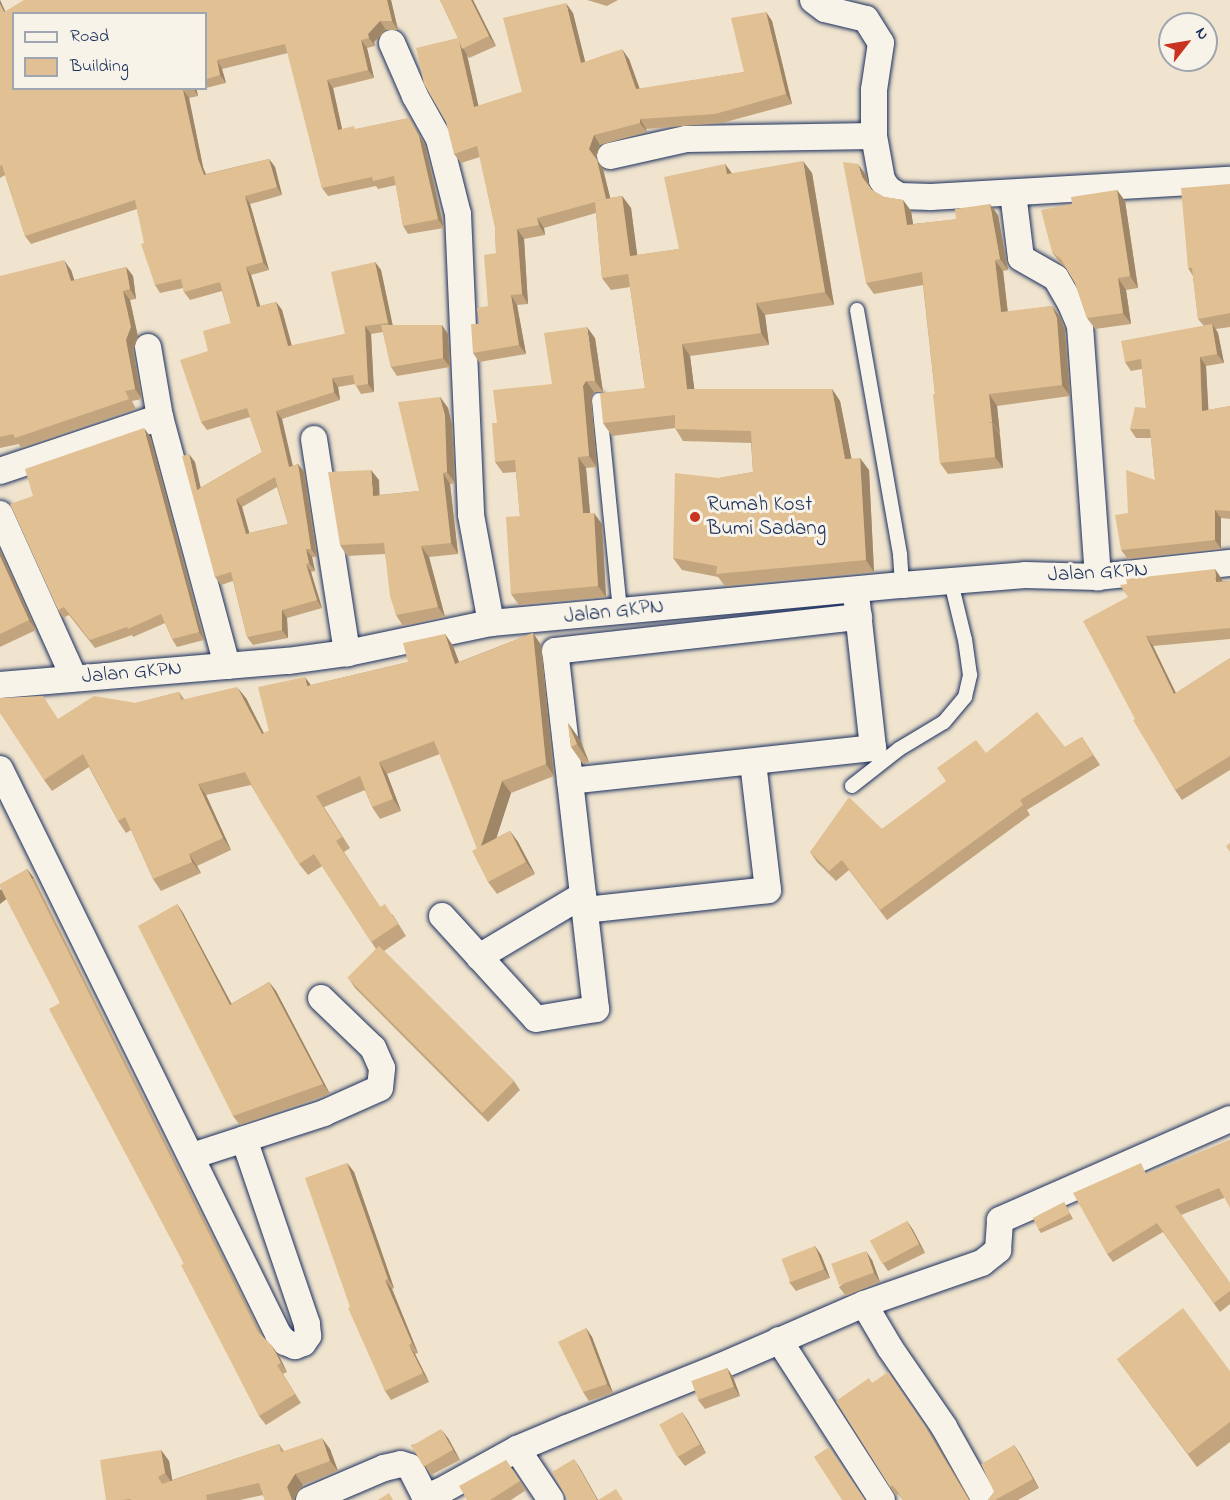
<!DOCTYPE html>
<html>
<head>
<meta charset="utf-8">
<style>
	body { margin:0 }
	#map { position:relative; width:1230px; height:1500px; overflow:hidden; background:#f0e4ce; font-family:"Indie Flower",sans-serif }
	div>[style] { position:absolute }
	.roads { filter:drop-shadow(0 0 2px #1b2f5e) drop-shadow(0 0 2px #1b2f5e) }
	.lane>* { height:14px; margin:-7px; padding:0 7px; transform-origin:7px; border-radius:7px; background:#f7f3e8 }
	.street>* { height:26px; margin:-13px; padding:0 13px; transform-origin:13px; border-radius:13px; background:#f7f3e8 }
	.wall>* { inset:0; background:#c2a57e }
	.shaded-wall>* { inset:0; background:#9e8667; transform-origin:0 0 }
	.building>* { inset:0; background:#e1c093; transform-origin:0 0 }
	.dots>* { width:16px; height:16px; translate:-50% -50%; box-sizing:border-box; border:3px solid #f7f3e8; border-radius:50% }
	span { translate:-50% -50%; white-space:nowrap; text-align:center; line-height:1.15; -webkit-text-stroke:6px #f7f3e8; paint-order:stroke }
	.poi-label { font-size:21px; color:#1b2f5e }
	.left { translate:0 -50%; text-align:left }
	.street-label { font-size:21px; color:#1b2f5e }
	.legend { position:absolute; left:12px; top:12px; width:195px; height:78px; box-sizing:border-box; background:#f7f3e8; border:2px solid #9fa5b1; margin:0; padding:8px 10px; list-style:none; font-size:18px; color:#1b2f5e }
	.legend li { display:flex; align-items:center; gap:12px; height:30px }
	.legend b { width:30px; border:2px solid #9fa5b1 }
	.north { position:absolute; left:1158px; top:12px; width:60px; height:60px; box-sizing:border-box; background:#f7f3e8; border:2px solid #9fa5b1; border-radius:50%; rotate:59deg; font-size:16px; font-weight:700; line-height:24px; text-align:center; color:#1b2f5e }
	.north::after { content:''; display:block; margin:auto; width:21px; height:27px; background:#c8321e; clip-path:polygon(50% 0,100% 100%,50% 72%,0 100%) }
</style>
</head>
<body>
<div id="map">
	<div class="roads">
		<div class="lane">
			<div style="left:857px;top:310px;width:249px;rotate:80deg"></div>
			<div style="left:900px;top:555px;width:30px;rotate:86deg"></div>
			<div style="left:599px;top:400px;width:212px;rotate:84.3deg"></div>
			<div style="left:852px;top:786px;width:60px;rotate:-38.2deg"></div>
			<div style="left:899px;top:749px;width:52px;rotate:-31deg"></div>
			<div style="left:944px;top:722px;width:33px;rotate:-50deg"></div>
			<div style="left:965px;top:697px;width:23px;rotate:-77deg"></div>
			<div style="left:970px;top:675px;width:35px;rotate:-98deg"></div>
			<div style="left:965px;top:640px;width:60px;rotate:-103.6deg"></div>
		</div>
		<div class="street">
			<div style="left:813px;top:0;width:15px;rotate:37deg"></div>
			<div style="left:825px;top:9px;width:42px;rotate:13.7deg"></div>
			<div style="left:866px;top:19px;width:28px;rotate:58deg"></div>
			<div style="left:881px;top:43px;width:48px;rotate:98.5deg"></div>
			<div style="left:874px;top:90px;width:46px;rotate:90deg"></div>
			<div style="left:874px;top:136px;width:45px;rotate:79.7deg"></div>
			<div style="left:882px;top:180px;width:11px;rotate:56deg"></div>
			<div style="left:888px;top:189px;width:13px;rotate:32deg"></div>
			<div style="left:899px;top:196px;width:32px;rotate:2deg"></div>
			<div style="left:931px;top:197px;width:299px;rotate:-3.3deg"></div>
			<div style="left:392px;top:43px;width:58px;rotate:66.5deg"></div>
			<div style="left:415px;top:96px;width:49px;rotate:60.8deg"></div>
			<div style="left:439px;top:139px;width:77px;rotate:75.8deg"></div>
			<div style="left:458px;top:214px;width:301px;rotate:87.5deg"></div>
			<div style="left:471px;top:515px;width:110px;rotate:79.5deg"></div>
			<div style="left:610px;top:156px;width:78px;rotate:-12.6deg"></div>
			<div style="left:686px;top:139px;width:188px;rotate:-0.9deg"></div>
			<div style="left:1013px;top:193px;width:65px;rotate:83deg"></div>
			<div style="left:1021px;top:258px;width:40px;rotate:29.7deg"></div>
			<div style="left:1056px;top:278px;width:28px;rotate:60deg"></div>
			<div style="left:1070px;top:302px;width:26px;rotate:67deg"></div>
			<div style="left:1080px;top:326px;width:252px;rotate:85.9deg"></div>
			<div style="left:148px;top:347px;width:71px;rotate:80.3deg"></div>
			<div style="left:160px;top:417px;width:258px;rotate:74.9deg"></div>
			<div style="left:314px;top:439px;width:217px;rotate:81.2deg"></div>
			<div style="left:0;top:471px;width:169px;rotate:-18.6deg"></div>
			<div style="left:0;top:514px;width:180px;rotate:65.7deg"></div>
			<div style="left:0;top:685px;width:289px;rotate:-4.8deg"></div>
			<div style="left:288px;top:661px;width:60px;rotate:-7.7deg"></div>
			<div style="left:347px;top:653px;width:147px;rotate:-11.8deg"></div>
			<div style="left:491px;top:623px;width:413px;rotate:-5.3deg"></div>
			<div style="left:902px;top:585px;width:123px;rotate:-4.6deg"></div>
			<div style="left:1025px;top:575px;width:73px;rotate:1.6deg"></div>
			<div style="left:1098px;top:577px;width:133px;rotate:-6.1deg"></div>
			<div style="left:0;top:769px;width:630px;rotate:63.8deg"></div>
			<div style="left:278px;top:1334px;width:11px;rotate:49deg"></div>
			<div style="left:285px;top:1342px;width:11px;rotate:22deg"></div>
			<div style="left:295px;top:1346px;width:9px;rotate:-21deg"></div>
			<div style="left:303px;top:1343px;width:9px;rotate:-54deg"></div>
			<div style="left:308px;top:1336px;width:12px;rotate:-95deg"></div>
			<div style="left:307px;top:1324px;width:195px;rotate:-108.8deg"></div>
			<div style="left:570px;top:781px;width:305px;rotate:-6.2deg"></div>
			<div style="left:873px;top:748px;width:147px;rotate:-96.3deg"></div>
			<div style="left:585px;top:910px;width:184px;rotate:-6.2deg"></div>
			<div style="left:768px;top:890px;width:129px;rotate:-96.7deg"></div>
			<div style="left:442px;top:916px;width:139px;rotate:47.6deg"></div>
			<div style="left:536px;top:1019px;width:61px;rotate:-9.5deg"></div>
			<div style="left:596px;top:1009px;width:360px;rotate:-96.5deg"></div>
			<div style="left:555px;top:651px;width:306px;rotate:-6.4deg"></div>
			<div style="left:479px;top:957px;width:121px;rotate:-30.8deg"></div>
			<div style="left:192px;top:1156px;width:139px;rotate:-18deg"></div>
			<div style="left:324px;top:1113px;width:61px;rotate:-24.1deg"></div>
			<div style="left:380px;top:1088px;width:20px;rotate:-84deg"></div>
			<div style="left:382px;top:1068px;width:22px;rotate:-114deg"></div>
			<div style="left:373px;top:1048px;width:72px;rotate:-136.1deg"></div>
			<div style="left:864px;top:1304px;width:51px;rotate:59.4deg"></div>
			<div style="left:890px;top:1348px;width:96px;rotate:55.6deg"></div>
			<div style="left:944px;top:1427px;width:84px;rotate:60.7deg"></div>
			<div style="left:779px;top:1340px;width:190px;rotate:57.2deg"></div>
			<div style="left:517px;top:1449px;width:61px;rotate:56.3deg"></div>
			<div style="left:309px;top:1500px;width:82px;rotate:-23.1deg"></div>
			<div style="left:384px;top:1468px;width:17px;rotate:-13deg"></div>
			<div style="left:401px;top:1464px;width:9px;rotate:18deg"></div>
			<div style="left:410px;top:1467px;width:30px;rotate:63deg"></div>
			<div style="left:424px;top:1494px;width:4px;rotate:27deg"></div>
			<div style="left:428px;top:1496px;width:14px;rotate:-21deg"></div>
			<div style="left:441px;top:1491px;width:87px;rotate:-28.9deg"></div>
			<div style="left:517px;top:1449px;width:54px;rotate:-22.8deg"></div>
			<div style="left:567px;top:1428px;width:164px;rotate:-21.9deg"></div>
			<div style="left:719px;top:1367px;width:158px;rotate:-23.5deg"></div>
			<div style="left:864px;top:1304px;width:125px;rotate:-19.2deg"></div>
			<div style="left:982px;top:1263px;width:21px;rotate:-39deg"></div>
			<div style="left:998px;top:1250px;width:30px;rotate:-86deg"></div>
			<div style="left:1000px;top:1220px;width:251px;rotate:-23.7deg"></div>
		</div>
	</div>
	<div class="wall">
		<div style="clip-path:polygon(evenodd,0 0,5px 11px,391px 0,398px 30px,386px 30px,374px 42px,375px 46px,367px 48px,374px 78px,333px 88px,342px 129px,357px 129px,409px 118px,425px 145px,444px 228px,408px 234px,403px 226px,396px 185px,378px 189px,376px 186px,328px 196px,322px 188px,288px 53px,222px 69px,226px 83px,206px 88px,206px 14px,14px 88px,204px 88px,197px 90px,198px 96px,189px 98px,203px 167px,206px 174px,269px 159px,275px 167px,282px 195px,250px 204px,269px 270px,251px 275px,260px 306px,276px 302px,282px 310px,292px 346px,345px 334px,375px 262px,381px 270px,392px 325px,448px 334px,450px 367px,397px 376px,391px 367px,383px 332px,371px 334px,374px 392px,361px 394px,355px 384px,338px 387px,340px 400px,282px 419px,292px 466px,298px 464px,304px 472px,317px 557px,312px 557px,315px 571px,311px 572px,322px 608px,287px 618px,288px 638px,253px 645px,247px 637px,233px 581px,221px 585px,215px 577px,195px 462px,200px 488px,262px 452px,250px 417px,207px 430px,201px 422px,208px 351px,231px 323px,222px 291px,190px 300px,184px 292px,183px 288px,160px 293px,155px 285px,137px 209px,31px 244px,25px 236px,5px 175px,0 178px,0 0,277px 487px,288px 524px,249px 533px,242px 507px,277px 487px)"></div>
		<div style="clip-path:polygon(440px 0,473px 0,496px 46px,469px 58px,467px 55px,478px 106px,522px 92px,573px 13px,585px 62px,629px 59px,640px 89px,744px 72px,766px 12px,772px 21px,792px 104px,722px 123px,646px 129px,647px 132px,600px 145px,596px 158px,603px 169px,610px 198px,622px 196px,631px 208px,637px 255px,679px 249px,725px 164px,731px 173px,812px 173px,834px 305px,765px 315px,769px 345px,690px 356px,694px 389px,832px 389px,840px 401px,851px 458px,869px 470px,874px 572px,725px 586px,718px 577px,682px 570px,673px 558px,719px 478px,753px 472px,751px 443px,683px 441px,675px 428px,612px 436px,603px 423px,645px 388px,630px 287px,611px 290px,602px 278px,596px 213px,544px 228px,545px 235px,524px 239px,528px 304px,517px 305px,526px 354px,479px 362px,473px 353px,480px 324px,488px 306px,496px 253px,495px 227px,480px 157px,461px 163px,454px 154px,458px 38px)"></div>
		<div style="clip-path:polygon(587px 0,618px 0,607px 6px)"></div>
		<div style="clip-path:polygon(866px 175px,869px 186px,872px 190px,884px 197px,903px 200px,911px 211px,913px 224px,998px 215px,1008px 270px,1003px 271px,1008px 312px,1052px 306px,1060px 317px,1065px 330px,1070px 396px,997px 406px,1003px 468px,948px 474px,940px 463px,935px 394px,923px 285px,874px 294px,866px 283px)"></div>
		<div style="clip-path:polygon(1230px 184px,1230px 327px,1216px 329px,1218px 333px,1224px 363px,1206px 366px,1208px 410px,1230px 406px,1230px 519px,1221px 518px,1221px 549px,1128px 559px,1121px 550px,1128px 513px,1155px 480px,1151px 438px,1136px 438px,1130px 429px,1146px 408px,1142px 369px,1131px 371px,1125px 362px,1204px 326px,1198px 319px,1193px 276px,1188px 268px)"></div>
		<div style="clip-path:polygon(1117px 190px,1125px 201px,1138px 288px,1126px 290px,1131px 324px,1095px 329px,1087px 318px,1075px 283px,1066px 268px,1060px 263px,1052px 252px,1072px 204px)"></div>
		<div style="clip-path:polygon(126px 267px,133px 276px,136px 299px,130px 300px,138px 337px,133px 350px,142px 399px,132px 401px,136px 409px,21px 448px,19px 444px,0 448px,0 276px,71px 270px,74px 280px)"></div>
		<div style="clip-path:polygon(595px 338px,603px 392px,594px 392px,591px 397px,597px 467px,586px 468px,590px 513px,602px 524px,606px 597px,519px 605px,511px 594px,520px 516px,516px 472px,503px 473px,495px 462px,497px 423px,552px 384px)"></div>
		<div style="clip-path:polygon(440px 397px,448px 408px,452px 425px,455px 483px,450px 484px,458px 554px,429px 557px,445px 617px,403px 626px,396px 615px,385px 554px,347px 556px,340px 545px,379px 480px,379px 495px,419px 491px)"></div>
		<div style="clip-path:polygon(150px 436px,204px 640px,177px 647px,172px 639px,165px 623px,133px 637px,132px 635px,95px 648px,69px 615px,63px 618px,58px 610px,33px 496px)"></div>
		<div style="clip-path:polygon(0 550px,36px 630px,0 647px)"></div>
		<div style="clip-path:polygon(1222px 579px,1222px 581px,1230px 581px,1230px 639px,1153px 646px,1176px 693px,1230px 658px,1230px 770px,1182px 800px,1175px 790px,1135px 719px,1128px 597px)"></div>
		<div style="clip-path:polygon(533px 633px,541px 645px,554px 776px,511px 793px,496px 838px,510px 831px,518px 842px,535px 874px,497px 894px,488px 882px,477px 848px,440px 754px,387px 774px,401px 811px,380px 819px,372px 807px,365px 790px,324px 807px,350px 848px,344px 852px,380px 907px,393px 915px,406px 936px,384px 951px,514px 1081px,520px 1090px,488px 1122px,355px 988px,349px 979px,376px 949px,322px 866px,308px 875px,299px 864px,251px 785px,206px 795px,231px 850px,197px 866px,201px 873px,161px 891px,153px 879px,131px 830px,126px 833px,118px 821px,89px 767px,52px 791px,44px 780px,58px 719px,136px 703px,179px 692px,184px 699px,246px 698px,264px 733px,269px 731px,311px 685px,408px 662px,445px 634px,453px 646px,459px 662px)"></div>
		<div style="clip-path:polygon(568px 723px,580px 740px,589px 762px,583px 764px,571px 747px)"></div>
		<div style="clip-path:polygon(1082px 737px,1100px 765px,1027px 810px,1030px 815px,887px 920px,849px 870px,836px 881px,817px 862px,810px 852px,882px 829px,986px 753px,1065px 747px)"></div>
		<div style="clip-path:polygon(27px 869px,34px 878px,262px 1336px,272px 1346px,279px 1356px,287px 1372px,283px 1374px,301px 1403px,266px 1425px,259px 1416px,184px 1264px,60px 1003px)"></div>
		<div style="clip-path:polygon(177px 904px,183px 913px,231px 1004px,269px 982px,276px 991px,330px 1094px,240px 1125px,233px 1116px)"></div>
		<div style="clip-path:polygon(1230px 1140px,1224px 1198px,1181px 1215px,1230px 1283px,1230px 1304px,1220px 1312px,1163px 1232px,1113px 1262px,1107px 1254px,1147px 1172px,1148px 1174px)"></div>
		<div style="clip-path:polygon(347px 1163px,354px 1172px,394px 1288px,392px 1289px,418px 1353px,415px 1354px,429px 1382px,391px 1400px,385px 1391px,350px 1307px)"></div>
		<div style="clip-path:polygon(1064px 1202px,1073px 1219px,1041px 1233px,1038px 1229px)"></div>
		<div style="clip-path:polygon(907px 1221px,913px 1230px,925px 1253px,888px 1271px,882px 1262px)"></div>
		<div style="clip-path:polygon(815px 1246px,821px 1255px,830px 1278px,796px 1291px,789px 1282px)"></div>
		<div style="clip-path:polygon(872px 1260px,880px 1282px,846px 1296px,839px 1287px)"></div>
		<div style="clip-path:polygon(586px 1328px,592px 1337px,613px 1393px,589px 1401px,583px 1392px)"></div>
		<div style="clip-path:polygon(1117px 1359px,1230px 1371px,1230px 1442px,1197px 1467px)"></div>
		<div style="clip-path:polygon(727px 1368px,733px 1377px,740px 1396px,705px 1409px,698px 1400px)"></div>
		<div style="clip-path:polygon(872px 1383px,931px 1435px,970px 1500px,903px 1500px,898px 1494px,896px 1496px,890px 1487px)"></div>
		<div style="clip-path:polygon(682px 1412px,688px 1421px,706px 1453px,685px 1466px,678px 1457px)"></div>
		<div style="clip-path:polygon(448px 1438px,460px 1460px,431px 1475px,411px 1445px)"></div>
		<div style="clip-path:polygon(279px 1444px,284px 1451px,330px 1449px,338px 1471px,303px 1485px,294px 1498px,295px 1500px,265px 1500px,263px 1495px,240px 1500px,106px 1500px,161px 1450px,169px 1461px,172px 1480px)"></div>
		<div style="clip-path:polygon(1014px 1445px,1020px 1454px,1039px 1488px,1018px 1500px,988px 1500px,994px 1492px)"></div>
		<div style="clip-path:polygon(506px 1460px,526px 1490px,511px 1500px,467px 1500px)"></div>
	</div>
	<div class="shaded-wall">
		<div style="clip-path:polygon(0 0,9px 20px,4px 12px,0 4px)"></div>
		<div style="clip-path:polygon(387px 0,391px 0,398px 30px,392px 21px)"></div>
		<div style="clip-path:polygon(471px 0,473px 0,496px 46px,489px 36px)"></div>
		<div style="clip-path:polygon(566px 3px,573px 13px,588px 73px,581px 63px)"></div>
		<div style="clip-path:polygon(766px 12px,772px 21px,792px 104px,786px 94px)"></div>
		<div style="clip-path:polygon(380px 21px,386px 30px,374px 42px,375px 46px,369px 38px,368px 34px)"></div>
		<div style="clip-path:polygon(361px 40px,367px 48px,374px 78px,368px 70px)"></div>
		<div style="clip-path:polygon(459px 41px,467px 55px,481px 117px,474px 107px)"></div>
		<div style="clip-path:polygon(622px 49px,629px 59px,643px 99px,636px 89px)"></div>
		<div style="clip-path:polygon(217px 60px,222px 69px,226px 83px,220px 75px)"></div>
		<div style="clip-path:polygon(327px 80px,333px 88px,344px 138px,338px 130px)"></div>
		<div style="clip-path:polygon(193px 88px,196px 88px,198px 96px)"></div>
		<div style="clip-path:polygon(183px 90px,189px 98px,203px 167px,209px 183px,204px 175px,198px 159px)"></div>
		<div style="clip-path:polygon(409px 118px,425px 145px,444px 228px,438px 219px)"></div>
		<div style="clip-path:polygon(640px 119px,646px 129px,647px 132px,640px 123px)"></div>
		<div style="clip-path:polygon(594px 135px,600px 145px,595px 159px,589px 149px)"></div>
		<div style="clip-path:polygon(269px 159px,275px 167px,282px 195px,277px 187px)"></div>
		<div style="clip-path:polygon(597px 160px,603px 169px,613px 209px,606px 199px)"></div>
		<div style="clip-path:polygon(803px 161px,812px 173px,834px 305px,825px 292px)"></div>
		<div style="clip-path:polygon(725px 164px,734px 176px,727px 174px)"></div>
		<div style="clip-path:polygon(858px 164px,866px 175px,870px 188px,862px 177px)"></div>
		<div style="clip-path:polygon(1117px 190px,1125px 201px,1138px 288px,1130px 276px)"></div>
		<div style="clip-path:polygon(245px 196px,250px 204px,269px 270px,263px 262px)"></div>
		<div style="clip-path:polygon(622px 196px,631px 208px,639px 268px,630px 256px)"></div>
		<div style="clip-path:polygon(903px 200px,911px 211px,915px 237px,907px 225px)"></div>
		<div style="clip-path:polygon(990px 204px,998px 215px,1008px 270px,1000px 259px)"></div>
		<div style="clip-path:polygon(537px 218px,544px 228px,545px 235px,539px 225px)"></div>
		<div style="clip-path:polygon(517px 229px,524px 239px,528px 304px,522px 294px)"></div>
		<div style="clip-path:polygon(64px 260px,71px 270px,78px 291px,71px 281px)"></div>
		<div style="clip-path:polygon(995px 260px,1003px 271px,1009px 324px,1001px 312px)"></div>
		<div style="clip-path:polygon(375px 262px,381px 270px,394px 331px,388px 323px)"></div>
		<div style="clip-path:polygon(126px 267px,133px 276px,136px 299px,130px 289px)"></div>
		<div style="clip-path:polygon(246px 267px,251px 275px,263px 315px,257px 307px)"></div>
		<div style="clip-path:polygon(1118px 278px,1126px 290px,1131px 324px,1123px 313px)"></div>
		<div style="clip-path:polygon(123px 291px,130px 300px,138px 337px,133px 350px,142px 399px,135px 389px,126px 340px)"></div>
		<div style="clip-path:polygon(511px 295px,517px 305px,526px 354px,519px 345px)"></div>
		<div style="clip-path:polygon(276px 302px,282px 310px,294px 354px,288px 346px)"></div>
		<div style="clip-path:polygon(756px 303px,765px 315px,769px 345px,761px 333px)"></div>
		<div style="clip-path:polygon(1052px 306px,1060px 317px,1065px 330px,1070px 396px,1062px 385px)"></div>
		<div style="clip-path:polygon(1212px 324px,1218px 333px,1224px 363px,1217px 354px)"></div>
		<div style="clip-path:polygon(442px 325px,448px 334px,450px 367px,443px 358px)"></div>
		<div style="clip-path:polygon(365px 326px,371px 334px,374px 392px,368px 384px)"></div>
		<div style="clip-path:polygon(587px 327px,595px 338px,603px 392px,595px 381px)"></div>
		<div style="clip-path:polygon(682px 344px,690px 356px,696px 401px,687px 389px)"></div>
		<div style="clip-path:polygon(1200px 357px,1206px 366px,1209px 420px,1202px 411px)"></div>
		<div style="clip-path:polygon(332px 378px,338px 387px,340px 400px,334px 392px)"></div>
		<div style="clip-path:polygon(586px 381px,594px 392px,591px 397px,597px 467px,589px 456px,583px 386px)"></div>
		<div style="clip-path:polygon(832px 389px,840px 401px,854px 471px,845px 459px)"></div>
		<div style="clip-path:polygon(989px 394px,997px 406px,1000px 434px,992px 422px)"></div>
		<div style="clip-path:polygon(440px 397px,448px 408px,452px 425px,455px 483px,447px 472px)"></div>
		<div style="clip-path:polygon(276px 411px,282px 419px,295px 475px,289px 467px)"></div>
		<div style="clip-path:polygon(992px 423px,1000px 435px,1003px 468px,995px 457px)"></div>
		<div style="clip-path:polygon(144px 428px,150px 436px,204px 640px,199px 632px)"></div>
		<div style="clip-path:polygon(189px 454px,195px 462px,203px 498px,197px 490px)"></div>
		<div style="clip-path:polygon(578px 457px,586px 468px,591px 524px,583px 513px)"></div>
		<div style="clip-path:polygon(860px 458px,869px 470px,874px 572px,866px 560px)"></div>
		<div style="clip-path:polygon(298px 464px,304px 472px,317px 557px,311px 549px)"></div>
		<div style="clip-path:polygon(371px 470px,379px 480px,380px 506px,373px 496px)"></div>
		<div style="clip-path:polygon(443px 473px,450px 484px,458px 554px,451px 543px)"></div>
		<div style="clip-path:polygon(236px 499px,242px 507px,252px 542px,246px 534px)"></div>
		<div style="clip-path:polygon(1215px 510px,1221px 518px,1221px 549px,1215px 540px)"></div>
		<div style="clip-path:polygon(594px 513px,602px 524px,606px 597px,598px 586px)"></div>
		<div style="clip-path:polygon(421px 546px,429px 557px,445px 617px,438px 607px)"></div>
		<div style="clip-path:polygon(306px 549px,312px 557px,315px 571px,309px 563px)"></div>
		<div style="clip-path:polygon(0 550px,36px 630px,29px 620px,0 556px)"></div>
		<div style="clip-path:polygon(306px 564px,311px 572px,322px 608px,317px 600px)"></div>
		<div style="clip-path:polygon(1215px 569px,1222px 579px,1222px 592px,1216px 582px)"></div>
		<div style="clip-path:polygon(282px 610px,287px 618px,288px 638px,282px 630px)"></div>
		<div style="clip-path:polygon(533px 633px,541px 645px,554px 776px,546px 764px)"></div>
		<div style="clip-path:polygon(445px 634px,453px 646px,464px 676px,455px 664px)"></div>
		<div style="clip-path:polygon(1146px 636px,1153px 646px,1181px 704px,1174px 694px)"></div>
		<div style="clip-path:polygon(305px 677px,313px 688px,307px 686px)"></div>
		<div style="clip-path:polygon(237px 687px,246px 698px,270px 746px,262px 734px)"></div>
		<div style="clip-path:polygon(568px 723px,580px 740px,589px 762px,577px 744px)"></div>
		<div style="clip-path:polygon(379px 762px,387px 774px,401px 811px,393px 799px)"></div>
		<div style="clip-path:polygon(502px 781px,511px 793px,490px 858px,481px 846px)"></div>
		<div style="clip-path:polygon(198px 784px,206px 795px,231px 850px,223px 838px)"></div>
		<div style="clip-path:polygon(510px 831px,518px 842px,535px 874px,526px 862px)"></div>
		<div style="clip-path:polygon(189px 854px,197px 866px,201px 873px,192px 862px)"></div>
		<div style="left:27px;top:869px;width:11px;height:517px;rotate:52deg"></div>
		<div style="clip-path:polygon(177px 904px,183px 913px,237px 1014px,230px 1005px)"></div>
		<div style="clip-path:polygon(269px 982px,276px 991px,330px 1094px,323px 1084px)"></div>
		<div style="clip-path:polygon(347px 1163px,354px 1172px,394px 1288px,388px 1279px)"></div>
		<div style="clip-path:polygon(907px 1221px,913px 1230px,925px 1253px,919px 1244px)"></div>
		<div style="clip-path:polygon(815px 1246px,821px 1255px,830px 1278px,824px 1269px)"></div>
		<div style="clip-path:polygon(866px 1251px,872px 1260px,880px 1282px,874px 1273px)"></div>
		<div style="clip-path:polygon(385px 1280px,392px 1289px,418px 1353px,412px 1343px)"></div>
		<div style="clip-path:polygon(586px 1328px,592px 1337px,613px 1393px,607px 1384px)"></div>
		<div style="clip-path:polygon(409px 1345px,415px 1354px,429px 1382px,423px 1373px)"></div>
		<div style="clip-path:polygon(272px 1346px,279px 1356px,287px 1372px,281px 1363px)"></div>
		<div style="clip-path:polygon(727px 1368px,733px 1377px,740px 1396px,734px 1387px)"></div>
		<div style="clip-path:polygon(888px 1372px,931px 1435px,970px 1500px,969px 1500px)"></div>
		<div style="clip-path:polygon(682px 1412px,688px 1421px,706px 1453px,700px 1444px)"></div>
		<div style="clip-path:polygon(441px 1429px,448px 1438px,460px 1460px,453px 1450px)"></div>
		<div style="clip-path:polygon(322px 1438px,330px 1449px,338px 1471px,330px 1461px)"></div>
		<div style="clip-path:polygon(1014px 1445px,1020px 1454px,1039px 1488px,1033px 1479px)"></div>
		<div style="clip-path:polygon(161px 1450px,169px 1461px,173px 1484px,165px 1473px)"></div>
		<div style="clip-path:polygon(574px 1459px,580px 1468px,598px 1500px,597px 1500px)"></div>
		<div style="clip-path:polygon(295px 1474px,303px 1485px,294px 1498px,295px 1500px,292px 1500px,287px 1487px)"></div>
	</div>
	<div class="building">
		<div style="clip-path:polygon(evenodd,24px 0,387px 0,392px 21px,380px 21px,368px 34px,369px 38px,361px 40px,368px 70px,327px 80px,338px 130px,354px 126px,355px 129px,409px 118px,419px 136px,438px 219px,403px 226px,394px 176px,373px 181px,372px 177px,322px 188px,285px 44px,217px 60px,220px 75px,206px 79px,206px 14px,14px 14px,14px 88px,190px 88px,183px 90px,198px 159px,204px 175px,269px 159px,277px 187px,245px 196px,263px 262px,246px 267px,257px 307px,276px 302px,288px 346px,345px 334px,331px 272px,375px 262px,388px 323px,365px 326px,368px 384px,355px 386px,353px 375px,332px 378px,334px 392px,276px 411px,289px 467px,298px 464px,311px 549px,306px 549px,309px 563px,306px 564px,317px 600px,282px 610px,282px 630px,247px 637px,231px 572px,215px 577px,182px 456px,189px 454px,197px 490px,262px 452px,247px 408px,201px 422px,180px 360px,208px 351px,203px 331px,231px 323px,220px 282px,184px 292px,181px 279px,155px 285px,141px 244px,144px 243px,135px 200px,25px 236px,2px 165px,0 166px,0 4px,4px 12px,24px 0,275px 477px,288px 524px,246px 534px,236px 499px,275px 477px)"></div>
		<div style="clip-path:polygon(440px 0,471px 0,489px 36px,462px 49px,459px 41px,474px 107px,522px 92px,503px 18px,566px 3px,581px 63px,622px 49px,636px 89px,744px 72px,731px 18px,766px 12px,786px 94px,715px 114px,640px 119px,640px 123px,594px 135px,589px 149px,597px 160px,606px 199px,595px 201px,595px 202px,537px 218px,539px 225px,517px 229px,522px 294px,511px 295px,519px 345px,473px 353px,471px 324px,480px 324px,477px 308px,488px 306px,484px 255px,496px 253px,495px 227px,477px 146px,454px 154px,446px 122px,424px 84px,416px 48px,458px 38px)"></div>
		<div style="clip-path:polygon(803px 161px,825px 292px,756px 303px,761px 333px,682px 344px,687px 389px,832px 389px,845px 459px,860px 458px,866px 560px,716px 574px,717px 566px,673px 558px,675px 473px,719px 478px,753px 472px,751px 431px,675px 429px,675px 415px,603px 423px,600px 393px,645px 388px,628px 274px,602px 278px,595px 201px,622px 196px,630px 256px,679px 249px,664px 177px,725px 164px,727px 174px)"></div>
		<div style="clip-path:polygon(843px 162px,858px 164px,862px 177px,872px 190px,884px 197px,903px 200px,907px 225px,956px 219px,955px 209px,990px 204px,1000px 259px,995px 260px,1001px 312px,1052px 306px,1057px 318px,1062px 385px,989px 394px,992px 422px,988px 422px,992px 423px,995px 457px,940px 463px,933px 394px,935px 394px,922px 272px,866px 283px)"></div>
		<div style="clip-path:polygon(1230px 184px,1230px 313px,1198px 319px,1192px 268px,1188px 268px,1181px 188px)"></div>
		<div style="clip-path:polygon(1117px 190px,1130px 276px,1118px 278px,1123px 313px,1087px 318px,1075px 283px,1061px 259px,1052px 252px,1041px 210px,1072px 204px,1071px 197px)"></div>
		<div style="clip-path:polygon(64px 260px,71px 281px,126px 267px,130px 289px,123px 291px,131px 327px,126px 340px,135px 389px,125px 391px,129px 399px,15px 438px,13px 434px,0 437px,0 276px)"></div>
		<div style="clip-path:polygon(1212px 324px,1217px 354px,1200px 357px,1202px 411px,1230px 406px,1230px 511px,1215px 510px,1215px 540px,1121px 550px,1115px 515px,1128px 513px,1126px 470px,1155px 480px,1150px 429px,1130px 429px,1135px 407px,1146px 408px,1141px 359px,1125px 362px,1121px 341px)"></div>
		<div style="clip-path:polygon(381px 325px,442px 325px,443px 358px,391px 367px)"></div>
		<div style="clip-path:polygon(587px 327px,595px 381px,586px 381px,583px 386px,589px 456px,578px 457px,583px 513px,594px 513px,598px 586px,511px 594px,506px 517px,520px 516px,515px 460px,495px 462px,492px 423px,497px 423px,493px 390px,552px 384px,544px 333px)"></div>
		<div style="clip-path:polygon(440px 397px,445px 415px,447px 472px,443px 473px,451px 543px,421px 546px,438px 607px,396px 615px,390px 596px,384px 543px,340px 545px,328px 472px,371px 470px,373px 496px,419px 491px,398px 402px)"></div>
		<div style="clip-path:polygon(144px 428px,199px 632px,172px 639px,161px 614px,128px 629px,127px 627px,90px 640px,64px 607px,58px 610px,10px 504px,33px 496px,25px 469px)"></div>
		<div style="clip-path:polygon(0 556px,29px 620px,0 634px)"></div>
		<div style="clip-path:polygon(1215px 569px,1216px 582px,1230px 581px,1230px 628px,1146px 636px,1174px 694px,1230px 658px,1230px 756px,1175px 790px,1133px 720px,1135px 719px,1083px 621px,1128px 597px,1120px 585px,1127px 584px,1126px 579px)"></div>
		<div style="clip-path:polygon(533px 633px,546px 764px,502px 781px,481px 846px,510px 831px,526px 862px,488px 882px,472px 851px,477px 848px,434px 741px,379px 762px,393px 799px,372px 807px,360px 776px,316px 796px,342px 837px,336px 841px,380px 907px,385px 904px,398px 924px,371px 942px,314px 854px,299px 864px,261px 803px,245px 772px,198px 784px,223px 838px,189px 854px,192px 862px,153px 879px,125px 817px,118px 821px,83px 754px,44px 780px,0 713px,0 698px,43px 696px,58px 719px,94px 696px,136px 703px,179px 692px,181px 700px,237px 687px,262px 734px,269px 731px,258px 687px,305px 677px,307px 686px,408px 662px,403px 643px,445px 634px,455px 664px)"></div>
		<div style="clip-path:polygon(1037px 712px,1065px 747px,1082px 737px,1093px 755px,1020px 800px,1023px 805px,880px 910px,842px 860px,829px 871px,810px 852px,849px 797px,882px 829px,946px 781px,937px 768px,976px 740px,986px 753px)"></div>
		<div style="clip-path:polygon(568px 723px,577px 744px,571px 747px)"></div>
		<div style="clip-path:polygon(1230px 843px,1230px 852px,1226px 846px)"></div>
		<div style="clip-path:polygon(27px 869px,258px 1332px,272px 1346px,281px 1363px,277px 1365px,295px 1394px,259px 1416px,181px 1265px,184px 1264px,49px 1009px,60px 1003px,0 887px,0 884px)"></div>
		<div style="clip-path:polygon(177px 904px,230px 1005px,269px 982px,323px 1084px,233px 1116px,138px 926px)"></div>
		<div style="left:379px;top:946px;width:191px;height:45px;rotate:45deg"></div>
		<div style="clip-path:polygon(1230px 1140px,1230px 1208px,1219px 1188px,1175px 1206px,1230px 1283px,1230px 1291px,1214px 1303px,1157px 1223px,1107px 1254px,1073px 1193px,1141px 1163px,1146px 1174px)"></div>
		<div style="clip-path:polygon(347px 1163px,388px 1279px,385px 1280px,412px 1343px,409px 1345px,423px 1373px,385px 1391px,348px 1308px,350px 1307px,305px 1178px)"></div>
		<div style="left:1064px;top:1202px;width:13px;height:35px;rotate:63deg"></div>
		<div style="left:907px;top:1221px;width:26px;height:42px;rotate:62deg"></div>
		<div style="left:815px;top:1246px;width:25px;height:36px;rotate:69deg"></div>
		<div style="left:866px;top:1251px;width:23px;height:37px;rotate:70deg"></div>
		<div style="clip-path:polygon(1183px 1308px,1230px 1371px,1230px 1422px,1188px 1454px,1117px 1359px)"></div>
		<div style="clip-path:polygon(586px 1328px,607px 1384px,583px 1392px,558px 1342px)"></div>
		<div style="left:727px;top:1368px;width:20px;height:38px;rotate:70deg"></div>
		<div style="clip-path:polygon(888px 1372px,925px 1426px,969px 1500px,903px 1500px,898px 1492px,892px 1485px,890px 1487px,836px 1401px,869px 1378px,872px 1383px)"></div>
		<div style="left:682px;top:1412px;width:37px;height:26px;rotate:61deg"></div>
		<div style="left:441px;top:1429px;width:24px;height:34px;rotate:60deg"></div>
		<div style="clip-path:polygon(322px 1438px,330px 1461px,295px 1474px,287px 1487px,292px 1500px,265px 1500px,259px 1483px,206px 1495px,207px 1500px,131px 1500px,131px 1499px,122px 1500px,106px 1500px,100px 1460px,161px 1450px,165px 1473px,158px 1477px,162px 1484px,279px 1444px,281px 1452px)"></div>
		<div style="clip-path:polygon(1014px 1445px,1033px 1479px,995px 1500px,988px 1500px,994px 1492px,981px 1464px)"></div>
		<div style="clip-path:polygon(829px 1447px,865px 1500px,842px 1500px,814px 1457px)"></div>
		<div style="clip-path:polygon(574px 1459px,597px 1500px,568px 1500px,552px 1472px)"></div>
		<div style="clip-path:polygon(506px 1460px,520px 1481px,490px 1500px,467px 1500px,459px 1486px)"></div>
		<div style="clip-path:polygon(616px 1489px,623px 1500px,598px 1500px)"></div>
		<div style="clip-path:polygon(389px 1493px,393px 1500px,378px 1500px)"></div>
	</div>
	<div class="dots">
		<div style="left:695px;top:517px;background:#c8321e"></div>
	</div>
	<div class="poi-label">
		<span class="left" style="left:707px;top:517px">Rumah Kost<br>Bumi Sadang</span>
	</div>
	<div class="street-label">
		<span style="left:1098px;top:573px;rotate:-3deg">Jalan GKPN</span>
		<span style="left:614px;top:612px;rotate:-6deg">Jalan GKPN</span>
		<span style="left:132px;top:673px;rotate:-5deg">Jalan GKPN</span>
	</div>
	<ul class="legend">
	<li><b style="height:8px;background:#f7f3e8"></b>Road</li>
	<li><b style="height:16px;background:#e1c093"></b>Building</li>
	</ul>
	<div class="north">N</div>
</div>
</body>
</html>
